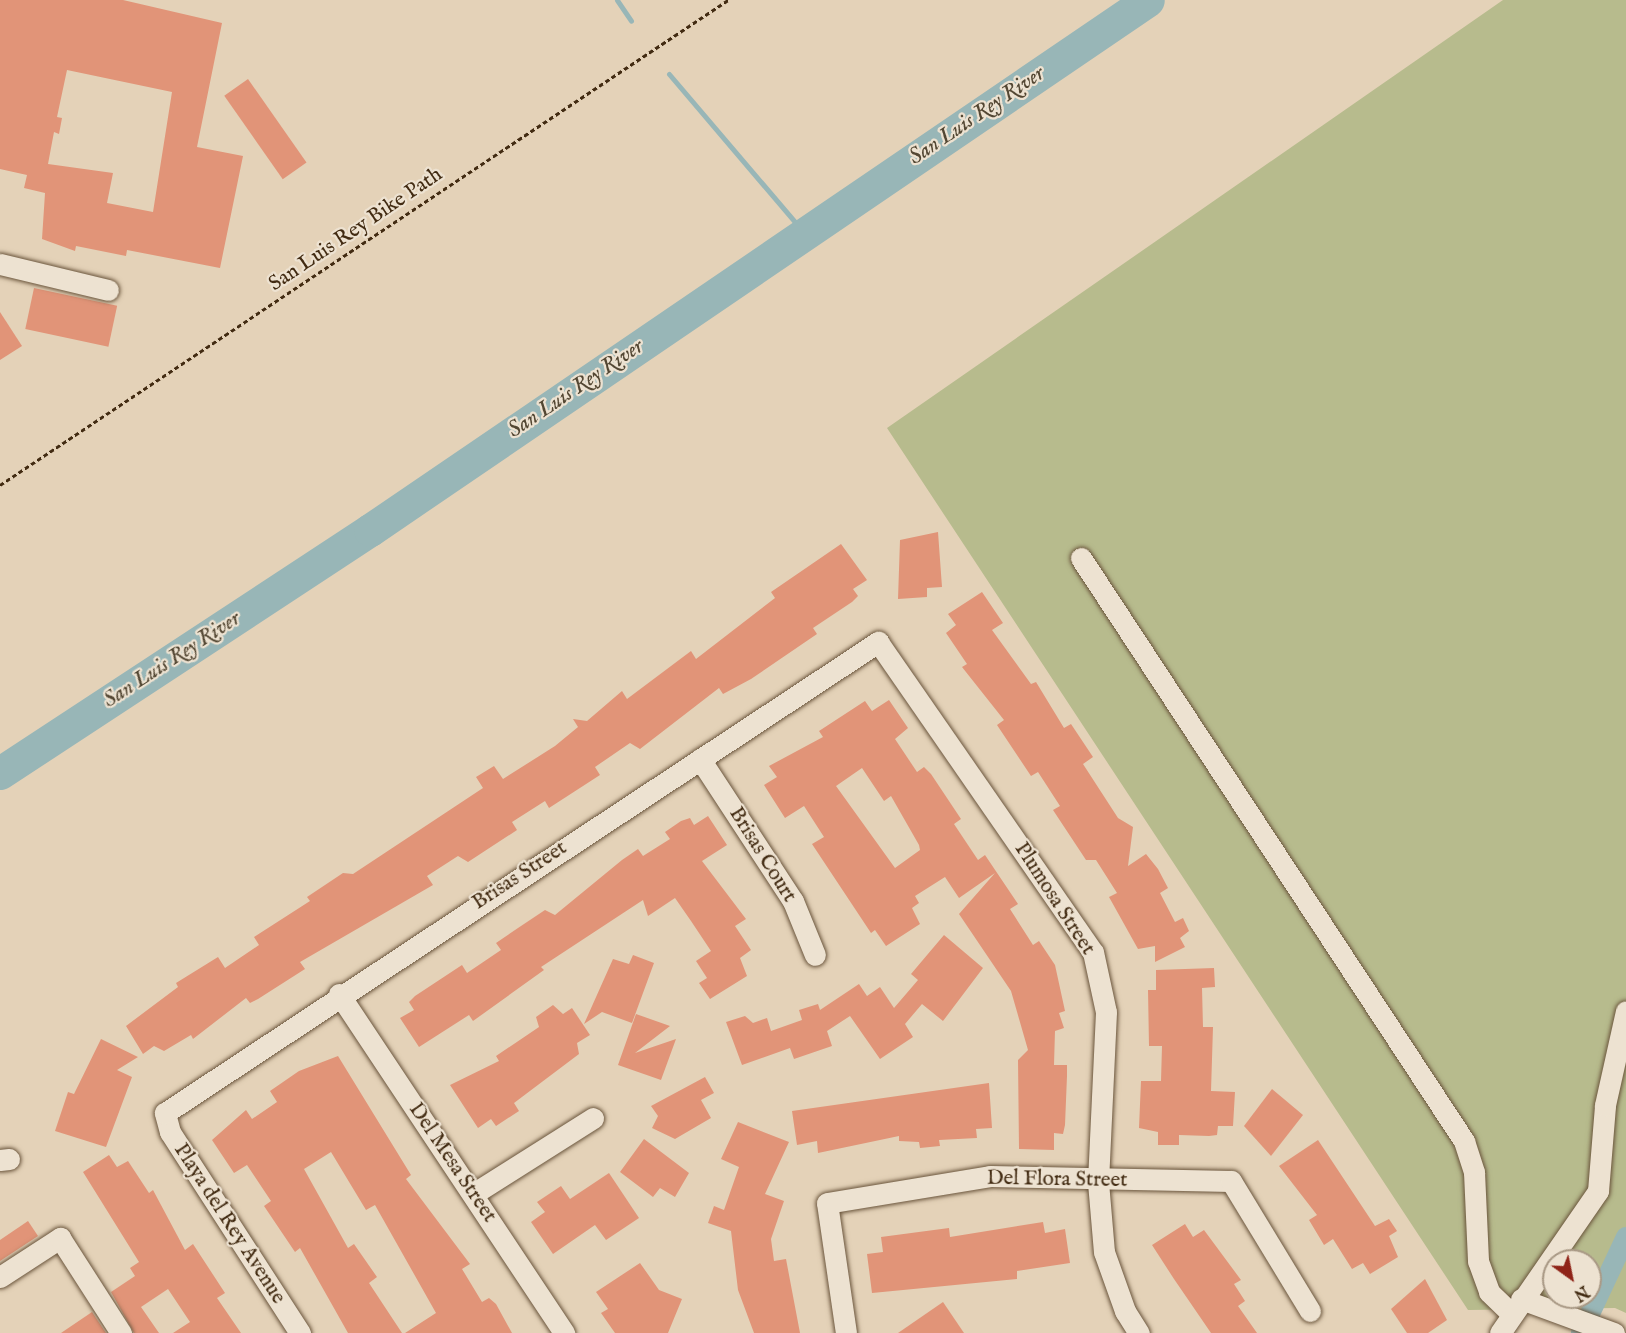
<!DOCTYPE html>
<html>
<head>
<meta charset="utf-8">
<style>
	body { margin:0 }
	#map { position:relative; width:1626px; height:1333px; overflow:hidden; background:#e4d2b8; font-family:"IM FELL English",serif }
	div>[style] { position:absolute }
	.green>* { inset:0; background:#b7bb8d }
	.stream>* { height:5px; margin:-2.5px; padding:0 2.5px; transform-origin:2.5px; border-radius:2.5px; background:#98b6b7 }
	.canal>* { height:20px; margin:-10px; padding:0 10px; transform-origin:10px; border-radius:10px; background:#98b6b7 }
	.river>* { height:33px; margin:-16.5px; padding:0 16.5px; transform-origin:16.5px; border-radius:16.5px; background:#98b6b7 }
	.building>* { inset:0; background:#e19478; transform-origin:0 0 }
	.path>* { height:3px; margin-top:-1.5px; transform-origin:0; background:repeating-linear-gradient(90deg,#422b12 0 4.5px,transparent 0 7.5px) }
	.roads { filter:drop-shadow(0 0 2px #6a553c) drop-shadow(0 0 2px #6a553c) }
	.minor>* { height:21px; margin:-10.5px; padding:0 10.5px; transform-origin:10.5px; border-radius:10.5px; background:#ede2d1 }
	span { translate:-50% -50%; white-space:nowrap; text-align:center; line-height:1.15; -webkit-text-stroke:4.5px #ede2d1; paint-order:stroke }
	.street-label { font-size:21px; color:#422b12 }
	.water-label { font-size:22px; color:#534733; font-style:italic }
	.north { position:absolute; left:1542px; top:1249px; width:60px; height:60px; box-sizing:border-box; background:#ede2d1; border:2px solid #a99985; border-radius:50%; rotate:147deg; font-size:16px; font-weight:700; line-height:24px; text-align:center; color:#422b12 }
	.north::after { content:''; display:block; margin:auto; width:21px; height:27px; background:#8f2418; clip-path:polygon(50% 0,100% 100%,50% 72%,0 100%) }
</style>
</head>
<body>
<div id="map">
	<div class="green">
		<div style="clip-path:polygon(evenodd,1503px 0,1626px 0,1626px 1313px,1615px 1308px,1468px 1310px,887px 428px,1503px 0,1554px 1261px,1590px 1261px,1590px 1297px,1554px 1297px,1554px 1261px)"></div>
	</div>
	<div class="stream">
		<div style="left:617px;top:0;width:25px;rotate:56deg"></div>
		<div style="left:669px;top:74px;width:211px;rotate:49.6deg"></div>
	</div>
	<div class="canal">
		<div style="left:1581px;top:1333px;width:106px;rotate:-64.9deg"></div>
	</div>
	<div class="river">
		<div style="left:0;top:773px;width:443px;rotate:-33.3deg"></div>
		<div style="left:370px;top:530px;width:941px;rotate:-34.26deg"></div>
	</div>
	<div class="building">
		<div style="clip-path:polygon(evenodd,0 0,123px 0,222px 23px,197px 147px,243px 156px,220px 268px,127px 250px,126px 256px,76px 246px,75px 251px,42px 239px,45px 193px,24px 188px,27px 175px,0 169px,0 0,67px 70px,172px 92px,153px 212px,107px 203px,113px 173px,48px 164px,54px 132px,59px 134px,62px 118px,57px 117px,67px 70px)"></div>
		<div style="left:248px;top:79px;width:102px;height:29px;rotate:55deg"></div>
		<div style="left:34px;top:288px;width:85px;height:42px;rotate:12deg"></div>
		<div style="clip-path:polygon(0 312px,22px 346px,0 360px)"></div>
		<div style="clip-path:polygon(938px 532px,942px 587px,927px 588px,927px 597px,898px 599px,900px 540px)"></div>
		<div style="clip-path:polygon(841px 544px,867px 580px,853px 589px,858px 596px,852px 602px,813px 628px,817px 634px,751px 679px,723px 694px,719px 688px,640px 749px,630px 743px,595px 767px,600px 775px,549px 808px,545px 801px,512px 822px,517px 830px,468px 862px,458px 856px,427px 876px,433px 885px,300px 962px,305px 969px,258px 999px,250px 1003px,246px 998px,193px 1039px,191px 1035px,164px 1051px,154px 1046px,143px 1054px,126px 1026px,178px 987px,176px 983px,218px 957px,225px 968px,259px 945px,254px 937px,310px 901px,307px 897px,343px 873px,353px 874px,483px 788px,476px 777px,494px 766px,503px 779px,555px 746px,578px 727px,573px 719px,587px 721px,622px 691px,627px 699px,691px 651px,696px 659px,775px 598px,771px 592px)"></div>
		<div style="clip-path:polygon(982px 592px,1003px 623px,992px 630px,1031px 684px,1036px 682px,1064px 728px,1071px 724px,1093px 757px,1083px 764px,1118px 818px,1133px 827px,1128px 866px,1146px 854px,1158px 869px,1168px 888px,1160px 893px,1175px 922px,1183px 918px,1189px 931px,1180px 938px,1185px 947px,1155px 962px,1155px 946px,1138px 949px,1109px 897px,1117px 893px,1096px 860px,1086px 860px,1053px 810px,1060px 806px,1038px 772px,1031px 776px,997px 725px,1004px 720px,962px 667px,967px 664px,946px 633px,956px 625px,948px 614px)"></div>
		<div style="clip-path:polygon(evenodd,889px 700px,908px 728px,895px 739px,917px 772px,924px 767px,931px 774px,961px 819px,954px 824px,978px 860px,985px 855px,1018px 904px,1010px 909px,1033px 945px,1039px 941px,1055px 965px,1065px 1011px,1059px 1013px,1064px 1028px,1055px 1031px,1054px 1065px,1067px 1065px,1067px 1076px,1065px 1125px,1063px 1134px,1054px 1133px,1054px 1150px,1019px 1149px,1018px 1060px,1028px 1050px,1011px 991px,959px 914px,995px 873px,959px 898px,945px 877px,915px 896px,919px 903px,912px 908px,920px 924px,886px 946px,875px 930px,871px 933px,812px 844px,824px 837px,804px 806px,785px 818px,764px 785px,777px 777px,769px 766px,823px 737px,819px 731px,865px 701px,872px 711px,889px 700px,862px 768px,884px 801px,891px 796px,919px 845px,920px 850px,895px 868px,836px 786px,862px 768px)"></div>
		<div style="clip-path:polygon(708px 816px,727px 845px,702px 861px,746px 919px,735px 926px,751px 950px,740px 958px,747px 976px,710px 999px,699px 983px,707px 978px,696px 961px,711px 951px,691px 921px,675px 898px,648px 916px,643px 900px,541px 967px,544px 970px,473px 1021px,469px 1015px,419px 1047px,400px 1018px,414px 1010px,409px 1002px,415px 996px,462px 965px,467px 973px,501px 950px,496px 943px,518px 928px,545px 910px,555px 915px,622px 860px,638px 849px,643px 856px,670px 839px,665px 832px,681px 821px,690px 818px,694px 825px)"></div>
		<div style="clip-path:polygon(944px 935px,983px 968px,943px 1021px,922px 1004px,905px 1024px,913px 1037px,880px 1059px,850px 1016px,827px 1031px,832px 1046px,794px 1059px,790px 1048px,742px 1065px,726px 1022px,745px 1016px,753px 1023px,767px 1018px,771px 1031px,802px 1020px,799px 1010px,818px 1004px,820px 1010px,859px 984px,867px 996px,880px 987px,894px 1008px,918px 980px,911px 974px)"></div>
		<div style="clip-path:polygon(633px 955px,654px 963px,632px 1023px,602px 1012px,584px 1024px,613px 959px,629px 964px)"></div>
		<div style="clip-path:polygon(1214px 968px,1215px 987px,1202px 988px,1203px 1027px,1213px 1027px,1211px 1091px,1235px 1092px,1233px 1126px,1218px 1126px,1217px 1135px,1209px 1136px,1179px 1135px,1179px 1145px,1158px 1145px,1158px 1132px,1139px 1128px,1141px 1081px,1161px 1081px,1162px 1046px,1149px 1046px,1148px 990px,1156px 990px,1156px 970px)"></div>
		<div style="clip-path:polygon(553px 1005px,563px 1014px,572px 1008px,590px 1035px,577px 1043px,579px 1054px,514px 1103px,519px 1111px,496px 1126px,491px 1119px,478px 1128px,450px 1085px,499px 1061px,496px 1056px,539px 1027px,536px 1017px)"></div>
		<div style="clip-path:polygon(636px 1014px,670px 1026px,635px 1053px,676px 1039px,661px 1080px,618px 1065px)"></div>
		<div style="clip-path:polygon(101px 1039px,138px 1057px,117px 1070px,132px 1077px,106px 1147px,55px 1131px,68px 1092px,74px 1094px)"></div>
		<div style="clip-path:polygon(338px 1056px,411px 1175px,406px 1179px,470px 1264px,462px 1269px,482px 1302px,489px 1298px,496px 1304px,512px 1333px,405px 1333px,436px 1313px,375px 1205px,366px 1210px,331px 1152px,304px 1169px,348px 1248px,354px 1244px,377px 1277px,369px 1283px,402px 1333px,348px 1333px,300px 1248px,295px 1252px,264px 1206px,271px 1201px,247px 1165px,234px 1173px,212px 1140px,246px 1110px,252px 1119px,277px 1102px,270px 1091px,299px 1071px)"></div>
		<div style="clip-path:polygon(705px 1077px,714px 1093px,701px 1100px,711px 1118px,675px 1139px,652px 1128px,658px 1116px,651px 1106px)"></div>
		<div style="clip-path:polygon(989px 1083px,992px 1128px,976px 1129px,977px 1138px,939px 1140px,940px 1146px,920px 1148px,919px 1142px,899px 1141px,899px 1136px,818px 1153px,817px 1141px,797px 1145px,792px 1111px)"></div>
		<div style="clip-path:polygon(1272px 1089px,1303px 1115px,1271px 1156px,1244px 1126px)"></div>
		<div style="clip-path:polygon(738px 1122px,789px 1142px,765px 1194px,784px 1201px,771px 1239px,774px 1261px,786px 1259px,800px 1333px,754px 1333px,738px 1290px,731px 1231px,708px 1223px,714px 1206px,724px 1210px,739px 1167px,721px 1159px)"></div>
		<div style="clip-path:polygon(644px 1139px,689px 1173px,675px 1197px,660px 1188px,653px 1197px,620px 1172px)"></div>
		<div style="clip-path:polygon(1318px 1140px,1375px 1226px,1389px 1219px,1397px 1231px,1389px 1236px,1398px 1257px,1370px 1274px,1363px 1263px,1352px 1269px,1333px 1239px,1324px 1245px,1309px 1220px,1317px 1215px,1279px 1166px)"></div>
		<div style="clip-path:polygon(109px 1155px,117px 1167px,128px 1161px,149px 1193px,153px 1190px,185px 1250px,193px 1244px,225px 1293px,217px 1298px,241px 1333px,173px 1333px,190px 1322px,168px 1289px,141px 1307px,159px 1333px,134px 1333px,111px 1292px,135px 1276px,130px 1268px,139px 1262px,83px 1172px)"></div>
		<div style="clip-path:polygon(609px 1173px,639px 1218px,606px 1240px,595px 1225px,553px 1254px,531px 1222px,545px 1212px,537px 1202px,561px 1186px,570px 1199px)"></div>
		<div style="clip-path:polygon(28px 1221px,38px 1236px,0 1261px,0 1240px)"></div>
		<div style="clip-path:polygon(1043px 1222px,1045px 1233px,1065px 1229px,1070px 1263px,1017px 1271px,1017px 1279px,872px 1293px,867px 1254px,883px 1252px,881px 1237px,949px 1228px,950px 1237px)"></div>
		<div style="clip-path:polygon(1185px 1224px,1193px 1237px,1204px 1230px,1241px 1280px,1234px 1284px,1245px 1301px,1238px 1306px,1257px 1333px,1211px 1333px,1174px 1279px,1152px 1245px)"></div>
		<div style="clip-path:polygon(640px 1263px,659px 1290px,682px 1299px,668px 1333px,615px 1333px,601px 1313px,608px 1309px,596px 1292px)"></div>
		<div style="clip-path:polygon(1425px 1279px,1447px 1320px,1428px 1333px,1407px 1333px,1391px 1309px)"></div>
		<div style="clip-path:polygon(943px 1302px,964px 1333px,898px 1333px)"></div>
		<div style="clip-path:polygon(92px 1312px,106px 1333px,61px 1333px)"></div>
	</div>
	<div class="path">
		<div style="left:0;top:485px;width:875px;rotate:-33.67deg"></div>
	</div>
	<div class="roads">
		<div class="minor">
			<div style="left:0;top:264px;width:111px;rotate:13.5deg"></div>
			<div style="left:1081px;top:558px;width:698px;rotate:56.7deg"></div>
			<div style="left:1464px;top:1141px;width:33px;rotate:72deg"></div>
			<div style="left:1474px;top:1172px;width:89px;rotate:87.4deg"></div>
			<div style="left:1478px;top:1261px;width:33px;rotate:70deg"></div>
			<div style="left:1489px;top:1292px;width:32px;rotate:44deg"></div>
			<div style="left:700px;top:759px;width:170px;rotate:56.8deg"></div>
			<div style="left:793px;top:901px;width:58px;rotate:67.8deg"></div>
			<div style="left:339px;top:994px;width:407px;rotate:56.4deg"></div>
			<div style="left:0;top:1160px;width:9px;rotate:-6deg"></div>
			<div style="left:473px;top:1194px;width:142px;rotate:-32.3deg"></div>
			<div style="left:0;top:1277px;width:72px;rotate:-33deg"></div>
			<div style="left:60px;top:1238px;width:113px;rotate:57.3deg"></div>
			<div style="left:1521px;top:1299px;width:99px;rotate:20.1deg"></div>
			<div style="left:300px;top:1333px;width:239px;rotate:-122.9deg"></div>
			<div style="left:170px;top:1132px;width:20px;rotate:-105deg"></div>
			<div style="left:165px;top:1113px;width:855px;rotate:-33.45deg"></div>
			<div style="left:878px;top:642px;width:377px;rotate:55.3deg"></div>
			<div style="left:1093px;top:952px;width:61px;rotate:77.8deg"></div>
			<div style="left:1106px;top:1012px;width:170px;rotate:92.7deg"></div>
			<div style="left:1098px;top:1182px;width:70px;rotate:85.1deg"></div>
			<div style="left:1104px;top:1252px;width:63px;rotate:70.4deg"></div>
			<div style="left:1125px;top:1311px;width:26px;rotate:58deg"></div>
			<div style="left:846px;top:1333px;width:131px;rotate:-98.3deg"></div>
			<div style="left:827px;top:1203px;width:165px;rotate:-9.4deg"></div>
			<div style="left:990px;top:1176px;width:241px;rotate:1.2deg"></div>
			<div style="left:1231px;top:1181px;width:152px;rotate:58.7deg"></div>
			<div style="left:1500px;top:1333px;width:173px;rotate:-55.4deg"></div>
			<div style="left:1598px;top:1191px;width:86px;rotate:-85.3deg"></div>
			<div style="left:1605px;top:1105px;width:96px;rotate:-77.4deg"></div>
		</div>
	</div>
	<div class="street-label">
		<span style="left:356px;top:230px;rotate:-34deg">San Luis Rey Bike Path</span>
		<span style="left:762px;top:855px;rotate:58deg">Brisas Court</span>
		<span style="left:520px;top:876px;rotate:-33deg">Brisas Street</span>
		<span style="left:1054px;top:899px;rotate:57deg">Plumosa Street</span>
		<span style="left:452px;top:1163px;rotate:56deg">Del Mesa Street</span>
		<span style="left:1057px;top:1180px;rotate:1deg">Del Flora Street</span>
		<span style="left:229px;top:1224px;rotate:57deg">Playa del Rey Avenue</span>
	</div>
	<div class="water-label">
		<span style="left:977px;top:116px;rotate:-34deg">San Luis Rey River</span>
		<span style="left:576px;top:389px;rotate:-34deg">San Luis Rey River</span>
		<span style="left:172px;top:660px;rotate:-33deg">San Luis Rey River</span>
	</div>
	<div class="north">N</div>
</div>
</body>
</html>
